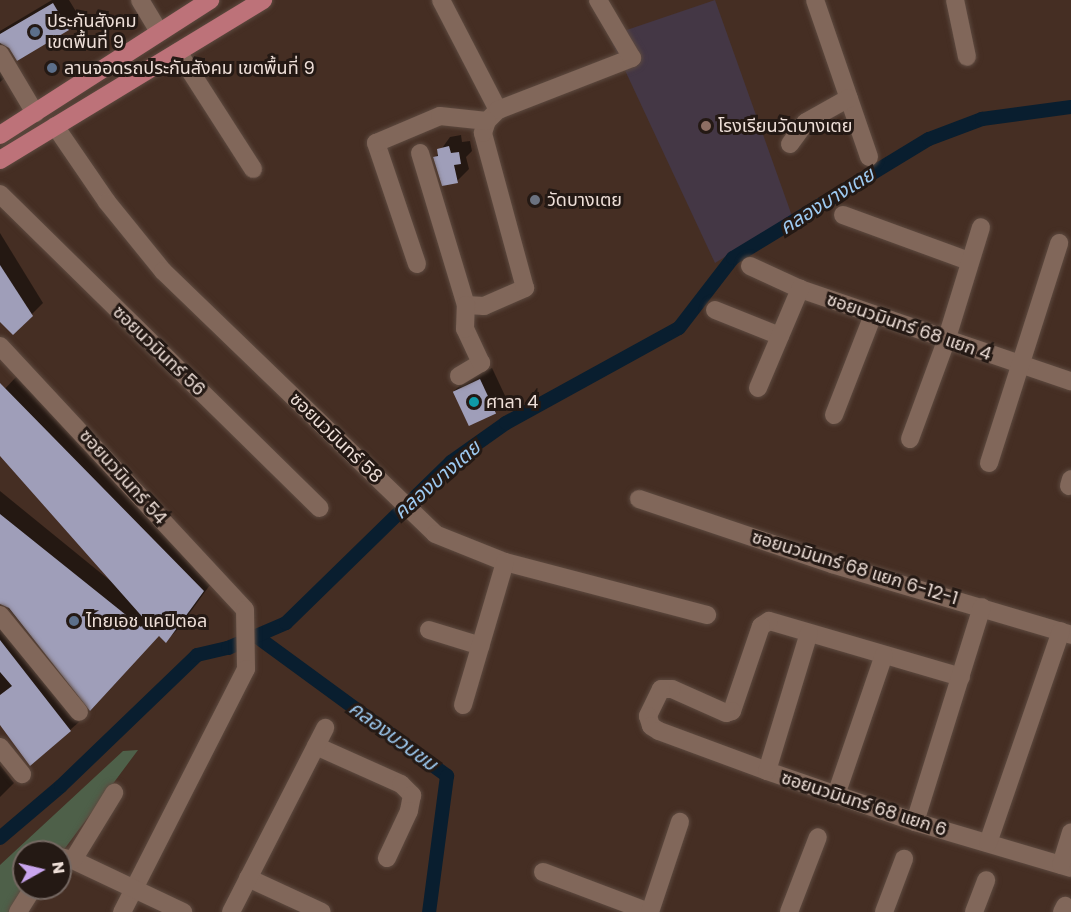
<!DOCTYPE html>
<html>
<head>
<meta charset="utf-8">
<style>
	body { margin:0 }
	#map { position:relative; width:1071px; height:912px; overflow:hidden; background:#452e23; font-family:Poppins,"Noto Sans Thai",sans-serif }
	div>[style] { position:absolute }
	.education>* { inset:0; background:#443745 }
	.forest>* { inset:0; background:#4e6049 }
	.shadow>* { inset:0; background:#0007 }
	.canal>* { height:14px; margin:-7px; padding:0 7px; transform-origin:7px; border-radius:7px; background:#091e2f }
	.building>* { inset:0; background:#9f9eb9; transform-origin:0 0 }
	.roads { filter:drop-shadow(0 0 2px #5d4a40) drop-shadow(0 0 2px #5d4a40) }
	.minor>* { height:18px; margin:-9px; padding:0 9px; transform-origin:9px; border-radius:9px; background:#81675a }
	.major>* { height:18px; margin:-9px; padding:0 9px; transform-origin:9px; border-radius:9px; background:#bd7279 }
	.dots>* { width:16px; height:16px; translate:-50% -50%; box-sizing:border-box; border:3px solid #241914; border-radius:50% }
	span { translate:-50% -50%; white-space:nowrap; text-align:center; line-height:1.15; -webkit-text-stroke:6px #241914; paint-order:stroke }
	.poi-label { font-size:18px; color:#eedfd8 }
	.left { translate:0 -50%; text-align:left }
	.street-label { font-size:18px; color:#eedfd8 }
	.water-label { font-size:20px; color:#9dc9f0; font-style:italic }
	.north { position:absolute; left:12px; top:840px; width:60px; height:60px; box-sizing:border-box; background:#241914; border:2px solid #756862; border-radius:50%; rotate:82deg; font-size:16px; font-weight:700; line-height:24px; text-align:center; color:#eedfd8 }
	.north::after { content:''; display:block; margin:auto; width:21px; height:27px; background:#c9a5ee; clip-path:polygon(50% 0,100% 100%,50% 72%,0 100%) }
</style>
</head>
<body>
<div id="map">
	<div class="education">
		<div style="clip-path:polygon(715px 0,792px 216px,715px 263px,609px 36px)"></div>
	</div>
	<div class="forest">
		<div style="clip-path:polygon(138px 750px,60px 855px,60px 852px,24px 852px,24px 888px,16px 912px,0 912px,0 865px,123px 751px)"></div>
	</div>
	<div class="shadow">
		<div style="clip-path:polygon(52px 0,69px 0,80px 18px,68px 29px,17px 59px,6px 42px,1px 44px,14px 70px,0 82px,0 31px)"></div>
		<div style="clip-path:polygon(461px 135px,462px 142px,470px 141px,472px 151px,466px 157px,469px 169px,457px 181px,435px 158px,450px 137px)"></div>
		<div style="clip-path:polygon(0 233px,43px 303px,13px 333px,0 319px)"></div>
		<div style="clip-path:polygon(492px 368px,507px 400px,495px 412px,454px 391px,466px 380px)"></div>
		<div style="clip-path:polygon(17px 376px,215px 578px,178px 629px,166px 641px,160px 634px,90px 709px,0 598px,0 491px,113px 583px,0 454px,0 394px)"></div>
		<div style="clip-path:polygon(0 623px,79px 722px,70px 730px,0 723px)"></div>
		<div style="clip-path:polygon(0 765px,14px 783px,0 797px)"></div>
	</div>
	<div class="canal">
		<div style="left:256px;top:636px;width:237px;rotate:36.2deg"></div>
		<div style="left:447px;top:776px;width:137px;rotate:97.5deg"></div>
		<div style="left:0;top:838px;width:80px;rotate:-40.4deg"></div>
		<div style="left:61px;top:786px;width:189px;rotate:-43.9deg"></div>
		<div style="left:197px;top:655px;width:32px;rotate:-13deg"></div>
		<div style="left:228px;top:648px;width:63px;rotate:-23.3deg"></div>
		<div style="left:286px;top:623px;width:231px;rotate:-44.3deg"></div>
		<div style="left:451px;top:462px;width:67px;rotate:-35.3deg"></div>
		<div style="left:506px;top:423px;width:197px;rotate:-28.8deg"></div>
		<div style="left:679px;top:328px;width:88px;rotate:-52.4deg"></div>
		<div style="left:733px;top:258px;width:229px;rotate:-31.3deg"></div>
		<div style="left:929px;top:139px;width:57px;rotate:-20.7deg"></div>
		<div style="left:982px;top:119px;width:90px;rotate:-7.7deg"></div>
	</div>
	<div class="building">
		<div style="clip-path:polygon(53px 3px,69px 30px,17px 61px,9px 48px,0 43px,0 34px)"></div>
		<div style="clip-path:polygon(449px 146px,451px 153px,459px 152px,461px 164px,454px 165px,458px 183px,442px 186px,433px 157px,438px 156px,437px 149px)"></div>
		<div style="clip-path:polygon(0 265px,33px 316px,13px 335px,0 322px)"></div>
		<div style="left:480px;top:379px;width:38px;height:30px;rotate:65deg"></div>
		<div style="clip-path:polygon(0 383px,204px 591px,166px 643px,159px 636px,90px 711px,9px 608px,0 604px,0 514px,141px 627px,146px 621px,0 456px)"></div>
		<div style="clip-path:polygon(0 640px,71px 731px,30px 766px,0 725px,0 695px,12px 686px,0 672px)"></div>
	</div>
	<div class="roads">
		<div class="minor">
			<div style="left:140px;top:0;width:37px;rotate:59deg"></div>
			<div style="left:441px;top:0;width:124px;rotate:62.6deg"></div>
			<div style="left:815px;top:0;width:166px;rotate:71deg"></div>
			<div style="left:955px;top:0;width:58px;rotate:78.1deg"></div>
			<div style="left:178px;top:52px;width:139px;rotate:57.3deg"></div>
			<div style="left:0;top:54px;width:69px;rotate:59.3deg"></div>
			<div style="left:55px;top:126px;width:92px;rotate:55.6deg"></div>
			<div style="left:107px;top:202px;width:89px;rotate:50.9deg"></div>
			<div style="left:163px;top:271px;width:378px;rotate:44deg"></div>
			<div style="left:435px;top:534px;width:75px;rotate:21.8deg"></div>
			<div style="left:505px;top:562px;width:209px;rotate:14.7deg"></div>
			<div style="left:790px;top:144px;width:27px;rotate:-54deg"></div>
			<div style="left:806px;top:122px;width:49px;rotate:-29.2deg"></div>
			<div style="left:420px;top:153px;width:159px;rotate:73.2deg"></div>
			<div style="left:466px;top:305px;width:18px;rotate:3deg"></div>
			<div style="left:484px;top:306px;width:45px;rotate:-23.7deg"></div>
			<div style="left:525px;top:288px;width:161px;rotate:-105.2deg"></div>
			<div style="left:483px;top:133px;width:13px;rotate:-72deg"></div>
			<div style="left:487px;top:121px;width:16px;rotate:-45deg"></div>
			<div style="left:498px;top:110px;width:144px;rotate:-21.2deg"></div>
			<div style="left:632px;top:58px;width:67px;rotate:-120.4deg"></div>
			<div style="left:0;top:194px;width:448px;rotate:44.5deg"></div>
			<div style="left:843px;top:215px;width:134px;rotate:20.1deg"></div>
			<div style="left:417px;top:264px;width:128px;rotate:-108.7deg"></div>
			<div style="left:376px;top:143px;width:69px;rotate:-22.9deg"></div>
			<div style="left:440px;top:116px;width:47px;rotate:6.1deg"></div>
			<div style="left:750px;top:266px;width:55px;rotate:24.7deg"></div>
			<div style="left:800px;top:289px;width:286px;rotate:18.8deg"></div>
			<div style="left:715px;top:310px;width:70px;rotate:21.8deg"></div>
			<div style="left:0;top:346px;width:360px;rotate:47.1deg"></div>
			<div style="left:245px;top:610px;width:59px;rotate:89deg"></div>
			<div style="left:246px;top:669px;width:273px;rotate:117deg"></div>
			<div style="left:459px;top:376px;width:26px;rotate:-31deg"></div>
			<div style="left:481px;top:363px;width:38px;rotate:-115deg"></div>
			<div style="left:465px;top:329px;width:24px;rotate:-88deg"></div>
			<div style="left:758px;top:388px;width:108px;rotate:-67deg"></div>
			<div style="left:834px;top:415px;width:107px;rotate:-68.7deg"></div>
			<div style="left:910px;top:439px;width:104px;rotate:-69.8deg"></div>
			<div style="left:946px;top:341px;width:119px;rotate:-72.9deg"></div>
			<div style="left:989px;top:463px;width:231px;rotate:-72.3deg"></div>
			<div style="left:1069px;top:486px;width:7px;rotate:-74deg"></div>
			<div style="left:639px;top:499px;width:204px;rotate:18.6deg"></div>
			<div style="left:832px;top:564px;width:249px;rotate:16.5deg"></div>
			<div style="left:0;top:615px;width:125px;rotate:50.8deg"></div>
			<div style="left:429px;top:630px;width:54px;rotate:17.1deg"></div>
			<div style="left:961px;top:677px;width:200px;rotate:-163.7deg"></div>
			<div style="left:769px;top:621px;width:9px;rotate:148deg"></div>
			<div style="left:761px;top:626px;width:90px;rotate:108.8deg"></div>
			<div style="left:732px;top:711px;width:6px;rotate:162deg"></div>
			<div style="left:726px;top:713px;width:59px;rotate:-156deg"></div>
			<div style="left:672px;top:689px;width:11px;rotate:180deg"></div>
			<div style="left:661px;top:689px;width:30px;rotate:116deg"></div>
			<div style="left:648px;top:716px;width:10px;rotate:73deg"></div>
			<div style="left:651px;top:726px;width:9px;rotate:32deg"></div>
			<div style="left:659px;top:731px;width:115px;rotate:20.3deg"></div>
			<div style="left:767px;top:771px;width:157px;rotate:19deg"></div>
			<div style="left:915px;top:822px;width:163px;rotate:16.4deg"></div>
			<div style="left:463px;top:705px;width:149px;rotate:-73.6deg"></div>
			<div style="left:316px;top:746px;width:93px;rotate:24.1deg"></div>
			<div style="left:401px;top:784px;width:16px;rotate:45deg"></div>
			<div style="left:412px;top:795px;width:16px;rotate:101deg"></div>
			<div style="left:409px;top:811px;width:52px;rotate:115.1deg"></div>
			<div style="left:0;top:747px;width:35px;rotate:51deg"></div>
			<div style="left:767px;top:771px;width:144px;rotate:-73.1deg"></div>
			<div style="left:836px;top:795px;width:148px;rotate:-71.1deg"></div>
			<div style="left:915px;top:822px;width:225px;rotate:-72.7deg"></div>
			<div style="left:988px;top:843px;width:224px;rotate:-71deg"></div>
			<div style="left:60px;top:857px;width:13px;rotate:13deg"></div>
			<div style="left:73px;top:860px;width:122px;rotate:25.3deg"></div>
			<div style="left:73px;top:860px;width:79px;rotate:-58.5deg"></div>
			<div style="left:1061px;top:865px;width:34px;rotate:-73deg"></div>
			<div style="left:543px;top:872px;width:113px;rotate:20.7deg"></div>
			<div style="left:248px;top:878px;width:81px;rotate:24.7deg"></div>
			<div style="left:18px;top:912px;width:28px;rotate:-58deg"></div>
			<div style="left:231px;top:912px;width:207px;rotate:-62.9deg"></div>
			<div style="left:650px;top:912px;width:95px;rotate:-71.6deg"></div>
			<div style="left:789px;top:912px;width:80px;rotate:-68.9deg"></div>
			<div style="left:884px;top:912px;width:57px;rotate:-69.3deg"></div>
			<div style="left:974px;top:912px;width:34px;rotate:-69deg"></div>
			<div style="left:1062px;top:912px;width:7px;rotate:-63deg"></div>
		</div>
		<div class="major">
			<div style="left:0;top:135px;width:250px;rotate:-32.7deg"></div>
			<div style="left:0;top:160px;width:308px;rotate:-31.3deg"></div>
		</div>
	</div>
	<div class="dots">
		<div style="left:35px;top:32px;background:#5c6f8a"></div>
		<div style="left:52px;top:68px;background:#5c6f8a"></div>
		<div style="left:706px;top:126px;background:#8d6e63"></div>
		<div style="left:535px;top:200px;background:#6b7280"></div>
		<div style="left:474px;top:402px;background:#0f9aa8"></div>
		<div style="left:74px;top:621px;background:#5c6f8a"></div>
	</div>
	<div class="poi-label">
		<span class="left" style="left:47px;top:32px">ประกันสังคม<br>เขตพื้นที่ 9</span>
		<span class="left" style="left:64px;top:68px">ลานจอดรถประกันสังคม เขตพื้นที่ 9</span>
		<span class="left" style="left:718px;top:126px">โรงเรียนวัดบางเตย</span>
		<span class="left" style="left:547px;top:200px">วัดบางเตย</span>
		<span class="left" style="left:486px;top:402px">ศาลา 4</span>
		<span class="left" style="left:86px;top:621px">ไทยเอช แคปิตอล</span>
	</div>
	<div class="street-label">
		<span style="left:909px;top:327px;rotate:19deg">ซอยนวมินทร์ 68 แยก 4</span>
		<span style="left:159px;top:351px;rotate:44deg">ซอยนวมินทร์ 56</span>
		<span style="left:336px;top:438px;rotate:44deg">ซอยนวมินทร์ 58</span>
		<span style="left:123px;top:477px;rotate:48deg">ซอยนวมินทร์ 54</span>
		<span style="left:855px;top:568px;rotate:17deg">ซอยนวมินทร์ 68 แยก 6-12-1</span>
		<span style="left:864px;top:804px;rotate:18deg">ซอยนวมินทร์ 68 แยก 6</span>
	</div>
	<div class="water-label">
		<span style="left:827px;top:201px;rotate:-32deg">คลองบางเตย</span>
		<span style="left:437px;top:480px;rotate:-41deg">คลองบางเตย</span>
		<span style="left:393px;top:736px;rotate:36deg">คลองบวบขม</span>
	</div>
	<div class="north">N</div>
</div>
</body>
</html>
